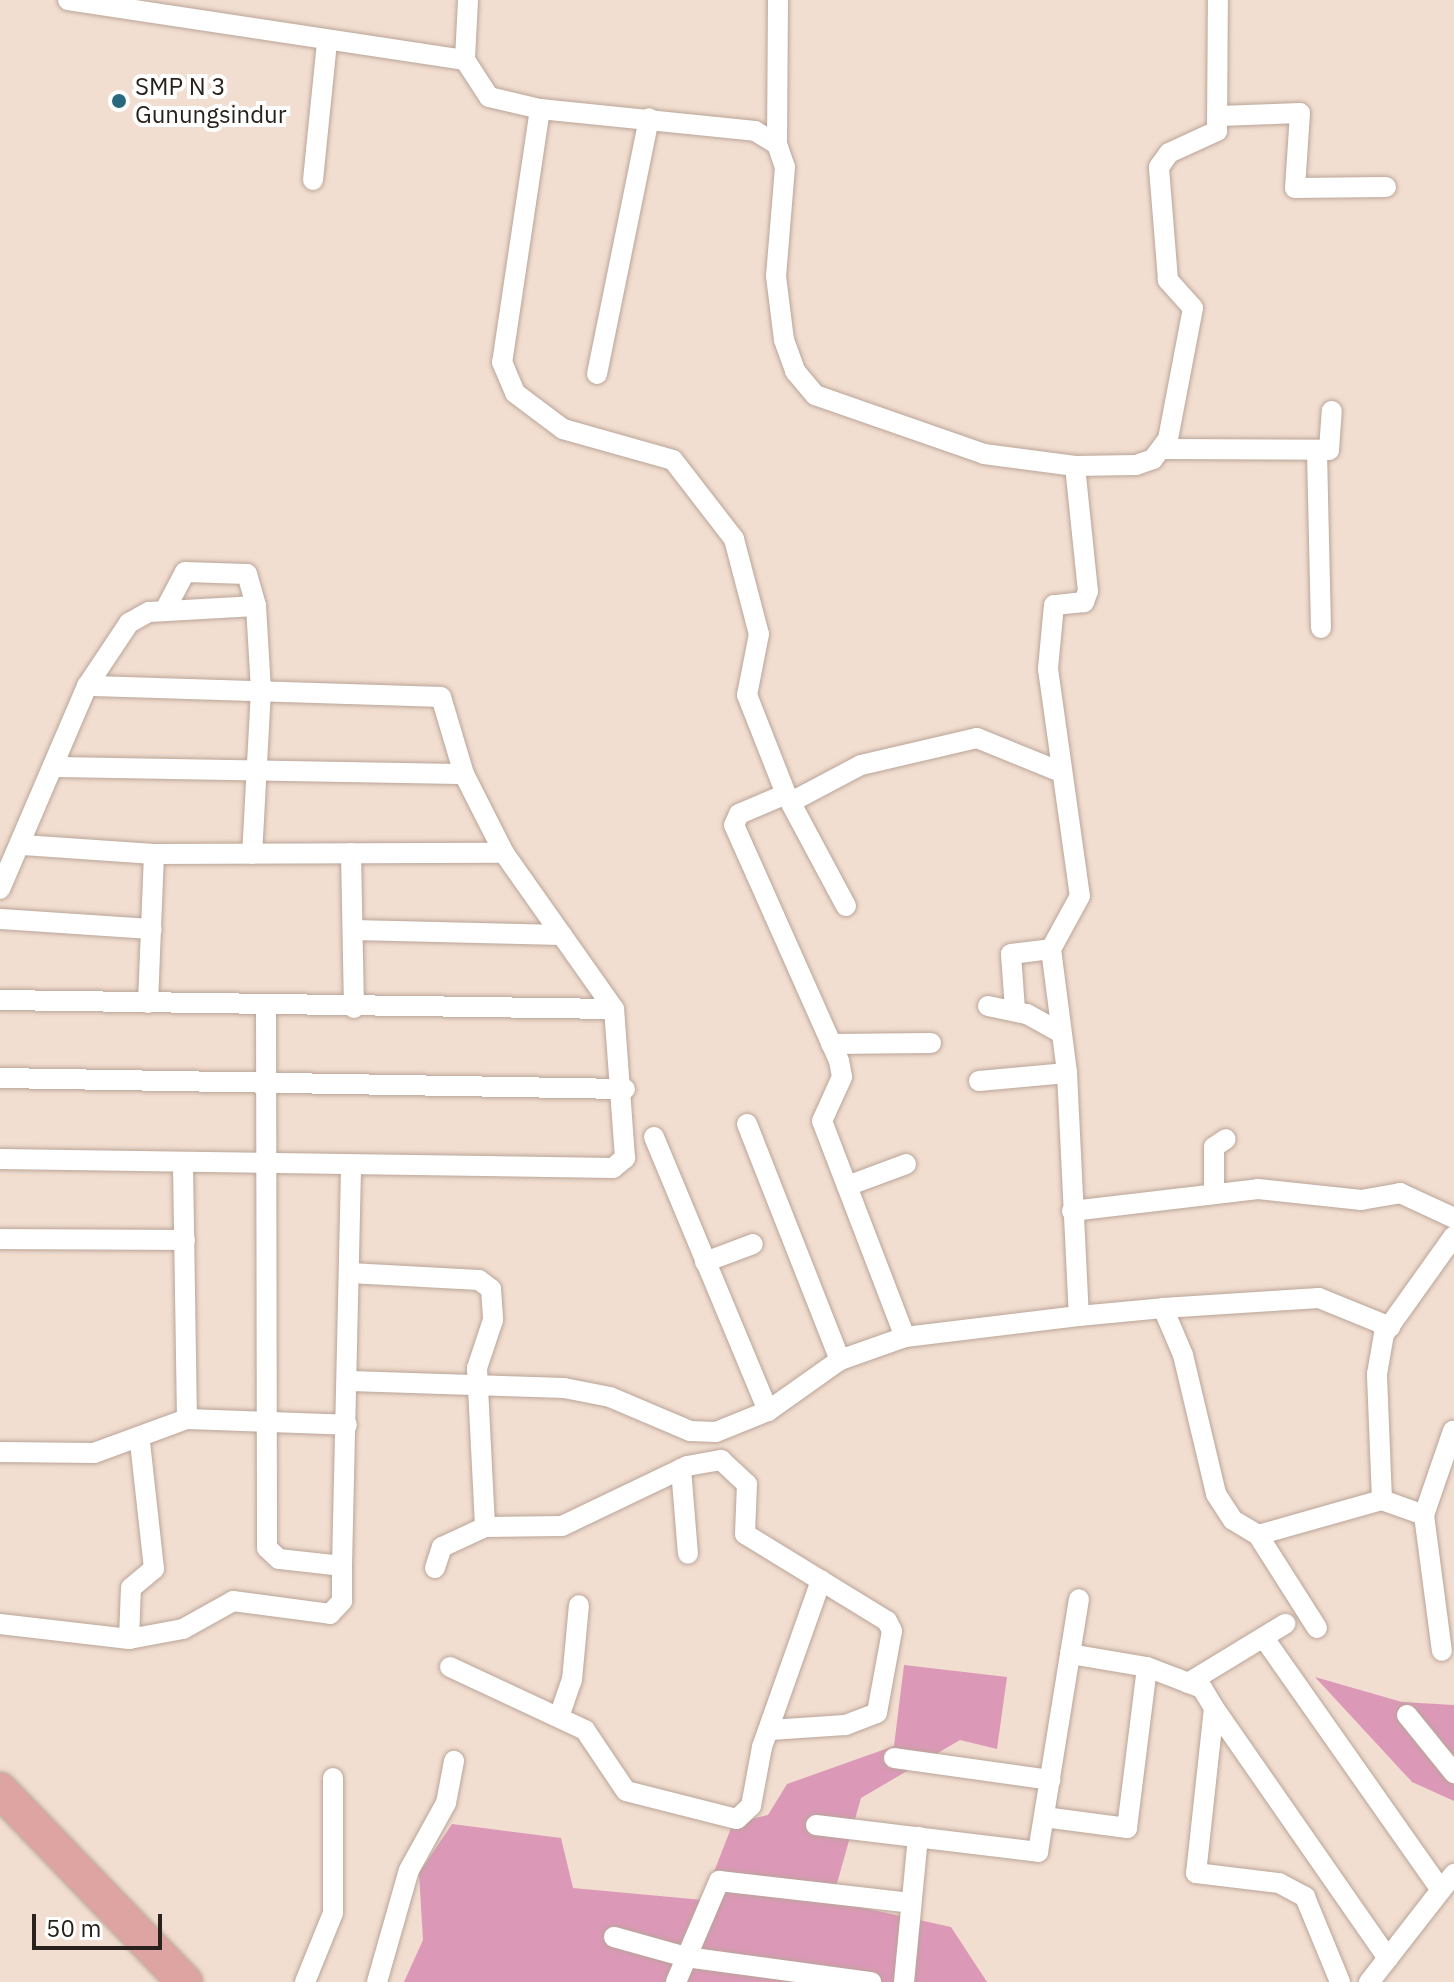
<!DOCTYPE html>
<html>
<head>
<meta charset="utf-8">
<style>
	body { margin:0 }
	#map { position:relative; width:1454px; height:1982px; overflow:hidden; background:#f2ded0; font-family:"IBM Plex Sans",sans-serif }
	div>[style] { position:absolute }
	.forest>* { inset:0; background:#db99b7 }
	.roads { filter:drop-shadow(0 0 2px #b9a598) drop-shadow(0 0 2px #b9a598) }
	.street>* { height:20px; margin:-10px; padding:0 10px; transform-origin:10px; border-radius:10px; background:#fff }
	.primary>* { height:34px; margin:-17px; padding:0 17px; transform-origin:17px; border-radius:17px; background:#dda4a2 }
	.dots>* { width:22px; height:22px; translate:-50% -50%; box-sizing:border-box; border:4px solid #fff; border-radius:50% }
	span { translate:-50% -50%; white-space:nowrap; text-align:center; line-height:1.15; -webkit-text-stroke:8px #fff; paint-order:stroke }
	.poi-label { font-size:24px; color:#29221c }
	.left { translate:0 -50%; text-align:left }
	.scale { position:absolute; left:32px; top:1914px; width:130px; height:36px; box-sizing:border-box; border:4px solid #29221c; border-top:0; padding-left:10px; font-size:24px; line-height:28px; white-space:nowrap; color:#29221c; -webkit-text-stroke:6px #fff; paint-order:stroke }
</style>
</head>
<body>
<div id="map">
	<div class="forest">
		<div style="clip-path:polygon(904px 1665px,1007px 1677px,997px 1749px,960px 1740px,861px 1798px,832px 1901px,951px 1927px,987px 1982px,404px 1982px,423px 1940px,419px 1873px,452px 1824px,561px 1838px,573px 1888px,703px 1900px,733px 1823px,768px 1815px,787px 1784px,894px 1746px)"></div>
		<div style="clip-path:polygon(1315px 1677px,1402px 1702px,1454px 1705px,1454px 1801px,1412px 1782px)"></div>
	</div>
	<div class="roads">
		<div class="street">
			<div style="left:68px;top:0;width:402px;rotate:8.6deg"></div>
			<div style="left:468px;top:0;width:60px;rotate:92.9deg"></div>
			<div style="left:465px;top:60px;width:44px;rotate:57deg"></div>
			<div style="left:489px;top:97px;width:52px;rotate:13.2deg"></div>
			<div style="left:540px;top:109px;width:216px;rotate:5.8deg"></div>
			<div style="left:755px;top:131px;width:26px;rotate:31deg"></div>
			<div style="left:777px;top:144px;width:24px;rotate:71deg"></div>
			<div style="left:785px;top:167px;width:109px;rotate:94.7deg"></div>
			<div style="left:776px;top:276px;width:64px;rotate:82.9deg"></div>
			<div style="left:784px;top:340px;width:33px;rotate:70deg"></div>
			<div style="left:795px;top:371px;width:31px;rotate:50deg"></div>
			<div style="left:815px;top:395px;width:179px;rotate:19.2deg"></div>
			<div style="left:984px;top:454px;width:92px;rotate:7.5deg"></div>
			<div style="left:1075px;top:466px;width:61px;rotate:-0.9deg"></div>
			<div style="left:1136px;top:465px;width:18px;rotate:-19deg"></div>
			<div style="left:1153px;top:459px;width:25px;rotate:-53deg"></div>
			<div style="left:1168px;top:439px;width:133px;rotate:-79.2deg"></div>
			<div style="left:1193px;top:308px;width:38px;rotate:-132deg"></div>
			<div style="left:1168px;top:280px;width:113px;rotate:-94.6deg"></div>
			<div style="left:1159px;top:167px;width:17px;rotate:-54deg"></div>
			<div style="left:1169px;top:153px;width:53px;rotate:-24.6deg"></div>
			<div style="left:1217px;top:131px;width:131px;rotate:-89.6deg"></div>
			<div style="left:540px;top:109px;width:256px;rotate:98.5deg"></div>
			<div style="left:502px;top:362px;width:34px;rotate:67deg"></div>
			<div style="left:515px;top:393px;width:60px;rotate:36.9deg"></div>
			<div style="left:563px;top:429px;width:114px;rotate:15.7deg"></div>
			<div style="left:673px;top:460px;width:100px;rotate:52.3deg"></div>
			<div style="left:734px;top:539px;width:98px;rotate:75.3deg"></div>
			<div style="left:759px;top:634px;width:62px;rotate:101.1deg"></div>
			<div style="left:747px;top:695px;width:106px;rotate:68.5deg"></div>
			<div style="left:786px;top:794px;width:51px;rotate:156.9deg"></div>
			<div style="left:739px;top:814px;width:12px;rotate:114deg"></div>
			<div style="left:734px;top:825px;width:258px;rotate:66deg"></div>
			<div style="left:839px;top:1061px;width:16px;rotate:79deg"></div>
			<div style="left:842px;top:1077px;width:48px;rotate:114.4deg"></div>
			<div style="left:822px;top:1121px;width:231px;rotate:69deg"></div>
			<div style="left:1220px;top:116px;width:80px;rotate:-2.1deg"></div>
			<div style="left:1300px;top:113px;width:75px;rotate:93.8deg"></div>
			<div style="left:1295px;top:188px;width:91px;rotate:-0.6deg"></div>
			<div style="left:777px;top:144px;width:144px;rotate:-89.6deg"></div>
			<div style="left:313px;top:180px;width:139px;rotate:-84.2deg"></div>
			<div style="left:597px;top:374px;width:261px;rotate:-78.5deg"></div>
			<div style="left:1165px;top:449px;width:164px;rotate:0.3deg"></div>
			<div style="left:1329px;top:450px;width:39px;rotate:-86deg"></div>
			<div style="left:1317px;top:452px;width:176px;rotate:88.7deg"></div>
			<div style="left:1075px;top:466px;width:126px;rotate:84.1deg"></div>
			<div style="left:1088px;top:591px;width:12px;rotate:110deg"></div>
			<div style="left:1084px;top:602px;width:30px;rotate:174deg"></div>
			<div style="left:1054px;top:605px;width:64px;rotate:95.4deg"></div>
			<div style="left:1048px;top:669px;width:229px;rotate:82deg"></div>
			<div style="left:1080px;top:896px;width:60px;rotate:118.7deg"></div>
			<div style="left:1051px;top:949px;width:125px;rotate:82.6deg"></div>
			<div style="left:1067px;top:1073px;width:243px;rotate:87.2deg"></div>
			<div style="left:1079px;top:1316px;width:84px;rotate:-5.4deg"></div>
			<div style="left:1163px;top:1308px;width:51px;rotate:66.9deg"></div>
			<div style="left:1183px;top:1355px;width:143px;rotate:76.6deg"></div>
			<div style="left:1216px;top:1494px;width:31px;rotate:57deg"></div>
			<div style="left:1233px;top:1520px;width:29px;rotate:31deg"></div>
			<div style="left:1258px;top:1535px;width:129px;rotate:-15.8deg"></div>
			<div style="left:1382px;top:1500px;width:45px;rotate:19.7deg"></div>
			<div style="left:1424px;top:1515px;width:137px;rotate:82.5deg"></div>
			<div style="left:165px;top:610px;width:43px;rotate:-62.2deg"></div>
			<div style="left:185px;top:572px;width:62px;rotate:1.8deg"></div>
			<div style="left:247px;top:574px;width:33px;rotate:74deg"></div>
			<div style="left:53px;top:767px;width:411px;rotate:1deg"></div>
			<div style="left:786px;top:794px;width:127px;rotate:61.8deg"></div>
			<div style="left:791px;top:802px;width:79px;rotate:-27.9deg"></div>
			<div style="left:861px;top:765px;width:119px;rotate:-13.1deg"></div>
			<div style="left:977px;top:738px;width:85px;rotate:22.1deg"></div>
			<div style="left:23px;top:845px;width:131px;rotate:3.9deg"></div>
			<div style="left:154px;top:854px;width:350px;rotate:-0.2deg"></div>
			<div style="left:351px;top:853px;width:155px;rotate:88.9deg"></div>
			<div style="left:0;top:889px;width:221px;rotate:-66.8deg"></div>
			<div style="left:87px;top:686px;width:76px;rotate:-56.3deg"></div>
			<div style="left:129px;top:623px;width:23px;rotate:-29deg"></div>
			<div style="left:149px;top:612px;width:107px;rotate:-3.2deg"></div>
			<div style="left:256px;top:606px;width:84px;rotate:86.6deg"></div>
			<div style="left:261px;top:690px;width:164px;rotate:93.1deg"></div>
			<div style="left:0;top:919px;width:152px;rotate:3.8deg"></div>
			<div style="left:353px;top:930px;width:209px;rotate:1.4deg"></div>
			<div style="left:0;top:1000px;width:614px;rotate:0.84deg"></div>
			<div style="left:148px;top:1003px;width:149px;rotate:-87.7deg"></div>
			<div style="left:266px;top:1006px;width:542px;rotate:89.89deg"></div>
			<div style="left:267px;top:1548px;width:16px;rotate:43deg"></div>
			<div style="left:279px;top:1559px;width:63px;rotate:6.3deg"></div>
			<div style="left:342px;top:1566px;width:398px;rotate:-88.7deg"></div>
			<div style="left:988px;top:1006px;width:40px;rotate:12deg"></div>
			<div style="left:1027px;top:1014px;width:38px;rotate:29deg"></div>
			<div style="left:1015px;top:1010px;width:56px;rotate:-94.1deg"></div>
			<div style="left:1011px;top:954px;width:40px;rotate:-7.1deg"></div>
			<div style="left:831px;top:1044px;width:100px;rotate:-0.6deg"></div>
			<div style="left:0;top:1078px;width:625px;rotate:1.01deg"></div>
			<div style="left:979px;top:1081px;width:88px;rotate:-5.2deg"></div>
			<div style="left:747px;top:1124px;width:254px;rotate:68.5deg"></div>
			<div style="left:654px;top:1137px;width:297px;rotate:67.4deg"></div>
			<div style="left:0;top:1159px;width:613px;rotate:0.84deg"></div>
			<div style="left:613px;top:1168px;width:16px;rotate:-40deg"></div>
			<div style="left:625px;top:1158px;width:149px;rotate:-94.2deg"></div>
			<div style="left:614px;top:1009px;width:191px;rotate:-125.2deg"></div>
			<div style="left:504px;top:853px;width:89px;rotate:-116.9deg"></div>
			<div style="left:464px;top:774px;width:80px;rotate:-106.6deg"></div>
			<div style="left:441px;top:697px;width:354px;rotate:-178.2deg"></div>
			<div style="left:183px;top:1165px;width:254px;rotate:89.1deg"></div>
			<div style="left:847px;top:1186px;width:63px;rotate:-20.4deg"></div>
			<div style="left:1214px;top:1189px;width:42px;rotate:-90deg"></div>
			<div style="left:1214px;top:1147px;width:14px;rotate:-34deg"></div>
			<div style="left:1072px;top:1211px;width:187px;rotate:-6.7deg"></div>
			<div style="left:1258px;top:1189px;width:104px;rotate:6.1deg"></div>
			<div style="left:1361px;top:1200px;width:40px;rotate:-10deg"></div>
			<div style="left:1400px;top:1193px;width:60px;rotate:24.8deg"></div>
			<div style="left:0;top:1239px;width:185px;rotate:0.3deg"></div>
			<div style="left:705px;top:1262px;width:51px;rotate:-20.6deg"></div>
			<div style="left:350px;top:1273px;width:129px;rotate:3.1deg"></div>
			<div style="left:479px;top:1280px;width:15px;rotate:37deg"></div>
			<div style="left:491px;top:1289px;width:31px;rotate:86deg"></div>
			<div style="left:493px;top:1320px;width:51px;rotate:108.4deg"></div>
			<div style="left:477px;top:1368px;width:159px;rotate:87.1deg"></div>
			<div style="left:1163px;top:1308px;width:156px;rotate:-3.7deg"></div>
			<div style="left:1319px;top:1298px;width:77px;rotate:22.2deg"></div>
			<div style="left:350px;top:1381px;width:214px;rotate:1.9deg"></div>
			<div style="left:564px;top:1388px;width:47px;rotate:11.1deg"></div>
			<div style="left:610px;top:1397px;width:87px;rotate:23deg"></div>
			<div style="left:690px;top:1431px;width:26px;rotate:2deg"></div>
			<div style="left:716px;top:1432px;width:56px;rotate:-22deg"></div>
			<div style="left:768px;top:1411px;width:88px;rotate:-35.3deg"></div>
			<div style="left:840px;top:1360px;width:69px;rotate:-19.5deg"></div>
			<div style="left:905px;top:1337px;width:175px;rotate:-6.9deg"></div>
			<div style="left:0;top:1452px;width:94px;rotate:0.6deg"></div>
			<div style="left:94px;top:1453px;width:99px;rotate:-20.1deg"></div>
			<div style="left:187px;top:1419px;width:160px;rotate:2.1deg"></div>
			<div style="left:681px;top:1469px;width:85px;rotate:85.3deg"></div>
			<div style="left:1382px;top:1500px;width:126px;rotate:-92.3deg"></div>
			<div style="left:1377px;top:1374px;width:41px;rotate:-80.1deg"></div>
			<div style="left:1384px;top:1334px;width:120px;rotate:-54.5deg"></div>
			<div style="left:1424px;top:1515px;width:89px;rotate:-71deg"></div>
			<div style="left:1258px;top:1535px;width:110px;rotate:57.6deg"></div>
			<div style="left:435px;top:1568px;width:22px;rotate:-72deg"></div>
			<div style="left:442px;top:1547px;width:47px;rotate:-24.9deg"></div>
			<div style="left:485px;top:1527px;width:77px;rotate:-0.7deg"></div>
			<div style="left:562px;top:1526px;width:139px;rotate:-25.6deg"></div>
			<div style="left:687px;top:1466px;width:35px;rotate:-10deg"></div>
			<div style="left:721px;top:1460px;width:35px;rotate:43deg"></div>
			<div style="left:747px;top:1484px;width:50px;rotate:92.3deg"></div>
			<div style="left:745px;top:1534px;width:167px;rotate:31.5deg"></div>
			<div style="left:887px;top:1621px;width:11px;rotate:63deg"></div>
			<div style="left:892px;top:1631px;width:83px;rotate:100.4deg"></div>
			<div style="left:877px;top:1713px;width:34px;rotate:159deg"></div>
			<div style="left:845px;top:1725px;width:75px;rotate:176.2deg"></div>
			<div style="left:0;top:1624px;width:130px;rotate:6.6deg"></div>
			<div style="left:129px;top:1639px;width:55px;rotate:-10.5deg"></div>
			<div style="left:183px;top:1629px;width:57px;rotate:-29.2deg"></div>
			<div style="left:233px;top:1601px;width:98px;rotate:7.6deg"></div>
			<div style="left:330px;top:1614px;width:18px;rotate:-47deg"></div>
			<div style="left:342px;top:1601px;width:35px;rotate:-90deg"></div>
			<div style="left:129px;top:1639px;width:51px;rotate:-87.8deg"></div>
			<div style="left:131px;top:1588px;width:30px;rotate:-40deg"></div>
			<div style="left:154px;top:1569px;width:128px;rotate:-96.3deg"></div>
			<div style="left:1266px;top:1641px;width:304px;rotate:54.9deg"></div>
			<div style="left:1441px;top:1890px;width:86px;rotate:127.9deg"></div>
			<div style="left:450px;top:1667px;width:149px;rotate:25deg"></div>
			<div style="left:585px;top:1730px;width:73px;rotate:56.1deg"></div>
			<div style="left:626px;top:1791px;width:114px;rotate:14.2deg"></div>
			<div style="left:737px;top:1819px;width:19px;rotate:-43deg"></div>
			<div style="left:751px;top:1806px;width:60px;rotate:-79.4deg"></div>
			<div style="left:762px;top:1747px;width:177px;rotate:-70.5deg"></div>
			<div style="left:1147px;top:1667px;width:59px;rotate:20.9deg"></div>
			<div style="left:1202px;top:1688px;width:23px;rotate:59deg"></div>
			<div style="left:1214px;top:1708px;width:166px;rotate:96.2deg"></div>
			<div style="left:1196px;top:1873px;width:84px;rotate:6.9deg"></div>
			<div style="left:1279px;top:1883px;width:30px;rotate:28deg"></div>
			<div style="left:1305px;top:1897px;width:92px;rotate:67.6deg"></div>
			<div style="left:1188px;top:1683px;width:114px;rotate:-31.3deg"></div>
			<div style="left:1214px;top:1708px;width:305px;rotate:55.2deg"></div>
			<div style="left:1388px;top:1958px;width:31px;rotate:128deg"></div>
			<div style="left:1407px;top:1715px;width:75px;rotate:51deg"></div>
			<div style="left:559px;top:1717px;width:39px;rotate:-71deg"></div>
			<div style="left:572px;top:1680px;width:75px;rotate:-84.7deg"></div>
			<div style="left:894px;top:1758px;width:158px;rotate:8deg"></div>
			<div style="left:1044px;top:1817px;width:84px;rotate:7.5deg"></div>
			<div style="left:1127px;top:1828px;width:162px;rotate:-82.9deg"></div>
			<div style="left:1147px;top:1667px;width:78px;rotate:-170.4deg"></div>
			<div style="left:816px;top:1825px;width:224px;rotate:6.9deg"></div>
			<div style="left:1038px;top:1852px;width:256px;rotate:-80.8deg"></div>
			<div style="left:1441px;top:1890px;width:21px;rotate:-51deg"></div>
			<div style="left:614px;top:1937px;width:75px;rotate:15.5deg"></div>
			<div style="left:686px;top:1957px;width:187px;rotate:7.7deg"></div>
			<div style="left:305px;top:1982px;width:74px;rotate:-67.9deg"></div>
			<div style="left:333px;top:1913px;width:135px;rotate:-90deg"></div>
			<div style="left:377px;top:1982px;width:116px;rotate:-74.1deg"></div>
			<div style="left:409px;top:1870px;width:77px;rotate:-61.1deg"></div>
			<div style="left:446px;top:1803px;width:43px;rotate:-79.2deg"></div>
			<div style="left:676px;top:1982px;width:110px;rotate:-66.9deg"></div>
			<div style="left:719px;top:1881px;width:193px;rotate:6.5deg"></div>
			<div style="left:904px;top:1982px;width:146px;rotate:-84.5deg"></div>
		</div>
		<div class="primary">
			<div style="left:0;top:1790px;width:267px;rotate:46.1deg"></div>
		</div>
	</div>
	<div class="dots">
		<div style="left:119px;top:101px;background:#29697d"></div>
	</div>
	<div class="poi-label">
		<span class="left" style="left:135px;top:101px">SMP N 3<br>Gunungsindur</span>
	</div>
	<div class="scale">50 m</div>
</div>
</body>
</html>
